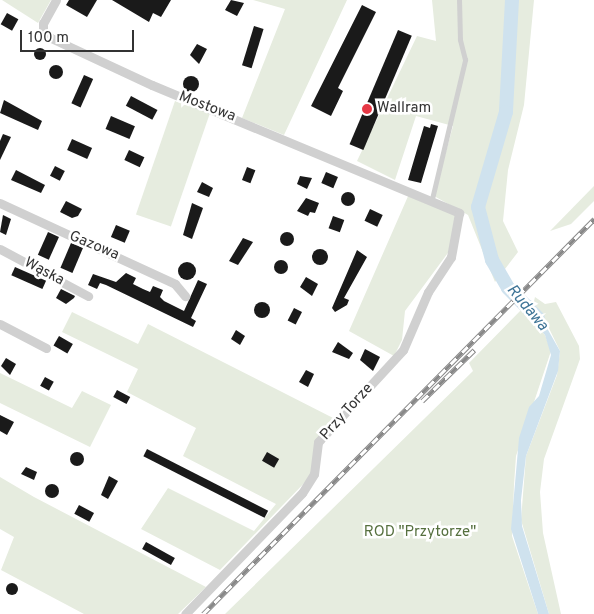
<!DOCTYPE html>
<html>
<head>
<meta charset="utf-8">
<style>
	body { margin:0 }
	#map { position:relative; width:594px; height:614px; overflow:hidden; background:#fff; font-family:Overpass,sans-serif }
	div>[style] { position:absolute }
	.green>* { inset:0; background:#e6ecdf; transform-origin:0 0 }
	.water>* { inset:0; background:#cfe2ee }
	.river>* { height:14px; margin:-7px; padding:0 7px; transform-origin:7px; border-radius:7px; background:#cfe2ee }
	.building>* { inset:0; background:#1a1a1a; transform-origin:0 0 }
	.round { border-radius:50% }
	.service>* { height:4.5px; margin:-2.25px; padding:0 2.25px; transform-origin:2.25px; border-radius:2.25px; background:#d0d0d0 }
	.minor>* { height:9px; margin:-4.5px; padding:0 4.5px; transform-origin:4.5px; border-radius:4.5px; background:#d0d0d0 }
	.rail>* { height:4.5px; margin-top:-2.25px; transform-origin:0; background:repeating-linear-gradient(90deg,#fff 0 8px,#888 0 16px); box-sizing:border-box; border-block:1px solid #888 }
	.dots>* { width:14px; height:14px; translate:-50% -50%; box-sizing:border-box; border:2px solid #fff; border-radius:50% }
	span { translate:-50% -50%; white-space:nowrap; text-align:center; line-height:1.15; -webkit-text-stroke:5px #fff; paint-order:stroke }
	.street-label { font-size:15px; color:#333 }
	.poi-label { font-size:15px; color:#333 }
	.left { translate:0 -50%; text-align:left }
	.park-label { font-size:15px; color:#56703f }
	.water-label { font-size:16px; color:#3f7597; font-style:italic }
	.scale { position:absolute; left:20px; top:30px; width:114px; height:22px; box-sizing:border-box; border:2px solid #333; border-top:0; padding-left:6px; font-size:15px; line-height:18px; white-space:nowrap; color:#333; -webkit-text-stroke:4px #fff; paint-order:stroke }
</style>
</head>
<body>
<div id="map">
	<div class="green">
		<div style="clip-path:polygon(2px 0,51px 0,38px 23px)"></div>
		<div style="clip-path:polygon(253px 0,347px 0,284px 135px,242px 118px,285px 9px)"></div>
		<div style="clip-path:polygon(432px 0,534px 0,524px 105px,508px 170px,503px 221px,518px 252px,495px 282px,468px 215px,434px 196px,453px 126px,416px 116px,395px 180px,357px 161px,417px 36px,436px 41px)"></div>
		<div style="left:175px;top:101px;width:37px;height:120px;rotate:19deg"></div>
		<div style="clip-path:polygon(594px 186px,594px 201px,571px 224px,550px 231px)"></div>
		<div style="clip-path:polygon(409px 194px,457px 215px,456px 242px,405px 311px,402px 340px,394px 356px,349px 331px)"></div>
		<div style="clip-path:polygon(535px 297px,545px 304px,556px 302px,579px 346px,580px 359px,544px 459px,540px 492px,543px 533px,561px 614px,549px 614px,521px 520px,526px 456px,557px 375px,560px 351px,544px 318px,533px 305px)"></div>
		<div style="clip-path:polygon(523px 308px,545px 335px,551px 351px,516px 456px,514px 485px,512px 536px,538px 614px,225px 614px,473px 371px,469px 363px)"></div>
		<div style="clip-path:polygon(72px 312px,138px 344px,148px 324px,339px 421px,320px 445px,313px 474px,220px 570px,141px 529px,168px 488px,254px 531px,276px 504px,183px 456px,196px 428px,127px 392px,138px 369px,62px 332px)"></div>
		<div style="clip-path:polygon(0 373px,72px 408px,82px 391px,111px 405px,90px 447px,0 403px)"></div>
		<div style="clip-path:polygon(0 477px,34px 497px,206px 587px,178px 614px,84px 614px,1px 570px,14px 537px,0 529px)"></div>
	</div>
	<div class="water">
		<div style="clip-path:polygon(531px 300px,560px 351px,558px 371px,526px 456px,521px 500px,522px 526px,549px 614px,538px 614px,511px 529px,519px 438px,529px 407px,539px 396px,551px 355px,545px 335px,523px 308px)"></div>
	</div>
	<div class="river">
		<div style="left:512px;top:0;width:112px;rotate:93.1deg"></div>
		<div style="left:506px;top:112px;width:99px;rotate:106.4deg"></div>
		<div style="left:478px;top:207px;width:55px;rotate:75.2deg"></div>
		<div style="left:492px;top:260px;width:32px;rotate:60deg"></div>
		<div style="left:508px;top:288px;width:42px;rotate:45deg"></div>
	</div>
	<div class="building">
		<div style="clip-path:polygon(69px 0,97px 0,87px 17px,66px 5px)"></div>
		<div style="clip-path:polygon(112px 0,171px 0,161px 17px,153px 13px,149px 22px)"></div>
		<div style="clip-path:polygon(231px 0,244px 3px,237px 16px,225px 10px)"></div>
		<div style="clip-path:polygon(362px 5px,376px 12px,338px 88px,343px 91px,331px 116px,311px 106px)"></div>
		<div style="left:7px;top:13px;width:13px;height:13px;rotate:29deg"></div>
		<div style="left:254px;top:26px;width:10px;height:41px;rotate:17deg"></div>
		<div style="left:398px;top:30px;width:15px;height:124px;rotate:23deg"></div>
		<div style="clip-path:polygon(197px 44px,207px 49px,199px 64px,190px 55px)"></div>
		<div class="round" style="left:34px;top:48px;width:12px;height:12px"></div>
		<div class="round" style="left:49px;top:65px;width:14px;height:14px"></div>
		<div style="left:84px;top:75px;width:10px;height:31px;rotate:24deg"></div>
		<div class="round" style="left:183px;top:76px;width:16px;height:16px"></div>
		<div style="left:131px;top:96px;width:30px;height:11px;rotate:28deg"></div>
		<div style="clip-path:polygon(4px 100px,42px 121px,38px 130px,0 113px)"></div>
		<div style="left:111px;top:116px;width:26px;height:14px;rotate:23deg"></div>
		<div style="clip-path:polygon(431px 124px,438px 126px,421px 183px,408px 180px,424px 126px,430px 128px)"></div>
		<div style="clip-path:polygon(3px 134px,11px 137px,0 160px,0 141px)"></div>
		<div style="left:72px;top:139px;width:22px;height:12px;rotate:24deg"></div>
		<div style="left:129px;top:150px;width:17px;height:11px;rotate:25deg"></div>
		<div style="left:55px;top:166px;width:11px;height:11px;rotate:27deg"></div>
		<div style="left:247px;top:167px;width:9px;height:14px;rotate:21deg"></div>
		<div style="clip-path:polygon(16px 170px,45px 185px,41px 193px,11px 180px)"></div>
		<div style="left:326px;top:172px;width:13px;height:12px;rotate:23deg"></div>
		<div style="clip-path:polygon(300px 176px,312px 178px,307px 189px,297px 184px)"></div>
		<div style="clip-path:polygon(202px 182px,213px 188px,209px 197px,197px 192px)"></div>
		<div class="round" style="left:341px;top:192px;width:14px;height:14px"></div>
		<div style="clip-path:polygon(306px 198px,319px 203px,315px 213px,310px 212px,308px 216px,297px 211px)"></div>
		<div style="clip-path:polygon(66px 201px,82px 209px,78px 216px,72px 218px,60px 212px)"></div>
		<div style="clip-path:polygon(192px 203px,203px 208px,192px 239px,183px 235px)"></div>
		<div style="left:370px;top:209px;width:14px;height:13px;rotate:25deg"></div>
		<div style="clip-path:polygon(3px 215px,11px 219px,6px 235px,0 232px)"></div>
		<div style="left:333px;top:216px;width:12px;height:13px;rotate:20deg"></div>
		<div style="left:116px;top:225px;width:15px;height:13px;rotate:23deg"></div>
		<div class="round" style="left:280px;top:232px;width:14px;height:14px"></div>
		<div style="left:48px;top:232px;width:12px;height:25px;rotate:24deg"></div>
		<div style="clip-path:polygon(243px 238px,253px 242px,238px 265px,229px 261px)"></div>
		<div style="left:71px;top:243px;width:13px;height:27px;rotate:23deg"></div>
		<div class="round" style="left:312px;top:249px;width:16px;height:16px"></div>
		<div style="clip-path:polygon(357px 250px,367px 257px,344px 298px,349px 300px,347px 305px,335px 312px,332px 308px)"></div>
		<div class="round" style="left:274px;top:260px;width:14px;height:14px"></div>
		<div class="round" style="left:178px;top:262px;width:18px;height:18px"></div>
		<div style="left:15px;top:267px;width:34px;height:9px;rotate:24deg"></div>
		<div style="clip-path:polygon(126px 273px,136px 278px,133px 284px,143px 289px,150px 292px,153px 286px,163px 290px,160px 297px,164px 301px,184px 311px,198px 280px,207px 284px,191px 318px,196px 321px,193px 327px,106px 285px,100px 283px,97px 289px,88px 285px,93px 274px,116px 282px)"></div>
		<div style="clip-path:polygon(306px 277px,318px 284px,312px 296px,300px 287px)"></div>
		<div style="clip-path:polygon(61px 289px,75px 296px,74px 298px,66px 304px,56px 298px)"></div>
		<div class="round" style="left:254px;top:302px;width:16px;height:16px"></div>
		<div style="left:294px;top:308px;width:9px;height:14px;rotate:27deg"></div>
		<div style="clip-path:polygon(236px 330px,245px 336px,240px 345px,231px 339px)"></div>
		<div style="left:59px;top:336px;width:16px;height:11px;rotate:30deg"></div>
		<div style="clip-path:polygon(338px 342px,353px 353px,349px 359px,332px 352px)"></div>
		<div style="clip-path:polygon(365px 349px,380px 357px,373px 371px,360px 360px)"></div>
		<div style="clip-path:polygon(6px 358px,16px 364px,10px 375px,1px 366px)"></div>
		<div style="clip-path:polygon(306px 370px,314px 374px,308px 387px,299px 382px)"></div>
		<div style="left:45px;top:377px;width:10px;height:10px;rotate:29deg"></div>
		<div style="left:117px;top:390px;width:15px;height:8px;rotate:28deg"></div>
		<div style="clip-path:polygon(0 415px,14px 422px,7px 435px,0 431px)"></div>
		<div style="left:147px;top:449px;width:136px;height:8px;rotate:27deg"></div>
		<div class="round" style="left:70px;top:452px;width:14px;height:14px"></div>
		<div style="left:267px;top:452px;width:14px;height:10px;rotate:30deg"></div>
		<div style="clip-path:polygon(26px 467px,37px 472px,34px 480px,21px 474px)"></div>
		<div style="clip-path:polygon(109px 476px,118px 481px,108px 499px,101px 495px)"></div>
		<div class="round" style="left:45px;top:484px;width:14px;height:14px"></div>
		<div style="left:79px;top:505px;width:17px;height:10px;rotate:28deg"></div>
		<div style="left:146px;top:542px;width:33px;height:8px;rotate:29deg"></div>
		<div class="round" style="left:6px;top:583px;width:12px;height:12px"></div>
	</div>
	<div class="service">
		<div style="left:432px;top:199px;width:143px;rotate:-76.6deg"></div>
		<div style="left:465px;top:60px;width:21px;rotate:-104deg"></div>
		<div style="left:460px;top:40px;width:40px;rotate:-91.4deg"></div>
	</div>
	<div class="minor">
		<div style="left:56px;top:0;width:26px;rotate:119deg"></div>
		<div style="left:43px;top:23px;width:9px;rotate:90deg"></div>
		<div style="left:43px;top:32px;width:10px;rotate:37deg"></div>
		<div style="left:51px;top:38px;width:111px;rotate:25deg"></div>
		<div style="left:152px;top:85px;width:333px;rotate:22.6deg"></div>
		<div style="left:459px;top:213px;width:45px;rotate:100.3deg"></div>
		<div style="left:451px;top:257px;width:42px;rotate:123.3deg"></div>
		<div style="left:428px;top:292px;width:63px;rotate:113.3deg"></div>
		<div style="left:403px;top:350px;width:125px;rotate:132.7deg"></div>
		<div style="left:318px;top:442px;width:32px;rotate:97deg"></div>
		<div style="left:314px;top:474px;width:22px;rotate:122deg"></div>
		<div style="left:302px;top:493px;width:168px;rotate:134deg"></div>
		<div style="left:0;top:203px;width:193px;rotate:24.8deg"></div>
		<div style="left:175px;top:284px;width:16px;rotate:50deg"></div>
		<div style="left:0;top:249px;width:100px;rotate:28.1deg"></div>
		<div style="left:0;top:324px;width:52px;rotate:27.6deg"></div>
	</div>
	<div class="rail">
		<div style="left:422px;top:401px;width:73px;rotate:-44.4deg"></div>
		<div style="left:203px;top:614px;width:556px;rotate:-45.29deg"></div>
	</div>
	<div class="dots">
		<div style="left:367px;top:109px;background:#e63946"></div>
	</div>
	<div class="street-label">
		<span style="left:207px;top:107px;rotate:21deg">Mostowa</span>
		<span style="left:94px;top:246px;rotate:23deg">Gazowa</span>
		<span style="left:44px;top:272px;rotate:28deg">Wąska</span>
		<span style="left:347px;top:412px;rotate:-48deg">Przy Torze</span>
	</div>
	<div class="poi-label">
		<span class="left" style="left:377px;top:109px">Wallram</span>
	</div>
	<div class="park-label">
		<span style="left:420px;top:533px">ROD "Przytorze"</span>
	</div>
	<div class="water-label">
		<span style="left:527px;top:308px;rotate:50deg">Rudawa</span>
	</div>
	<div class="scale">100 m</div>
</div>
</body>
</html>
